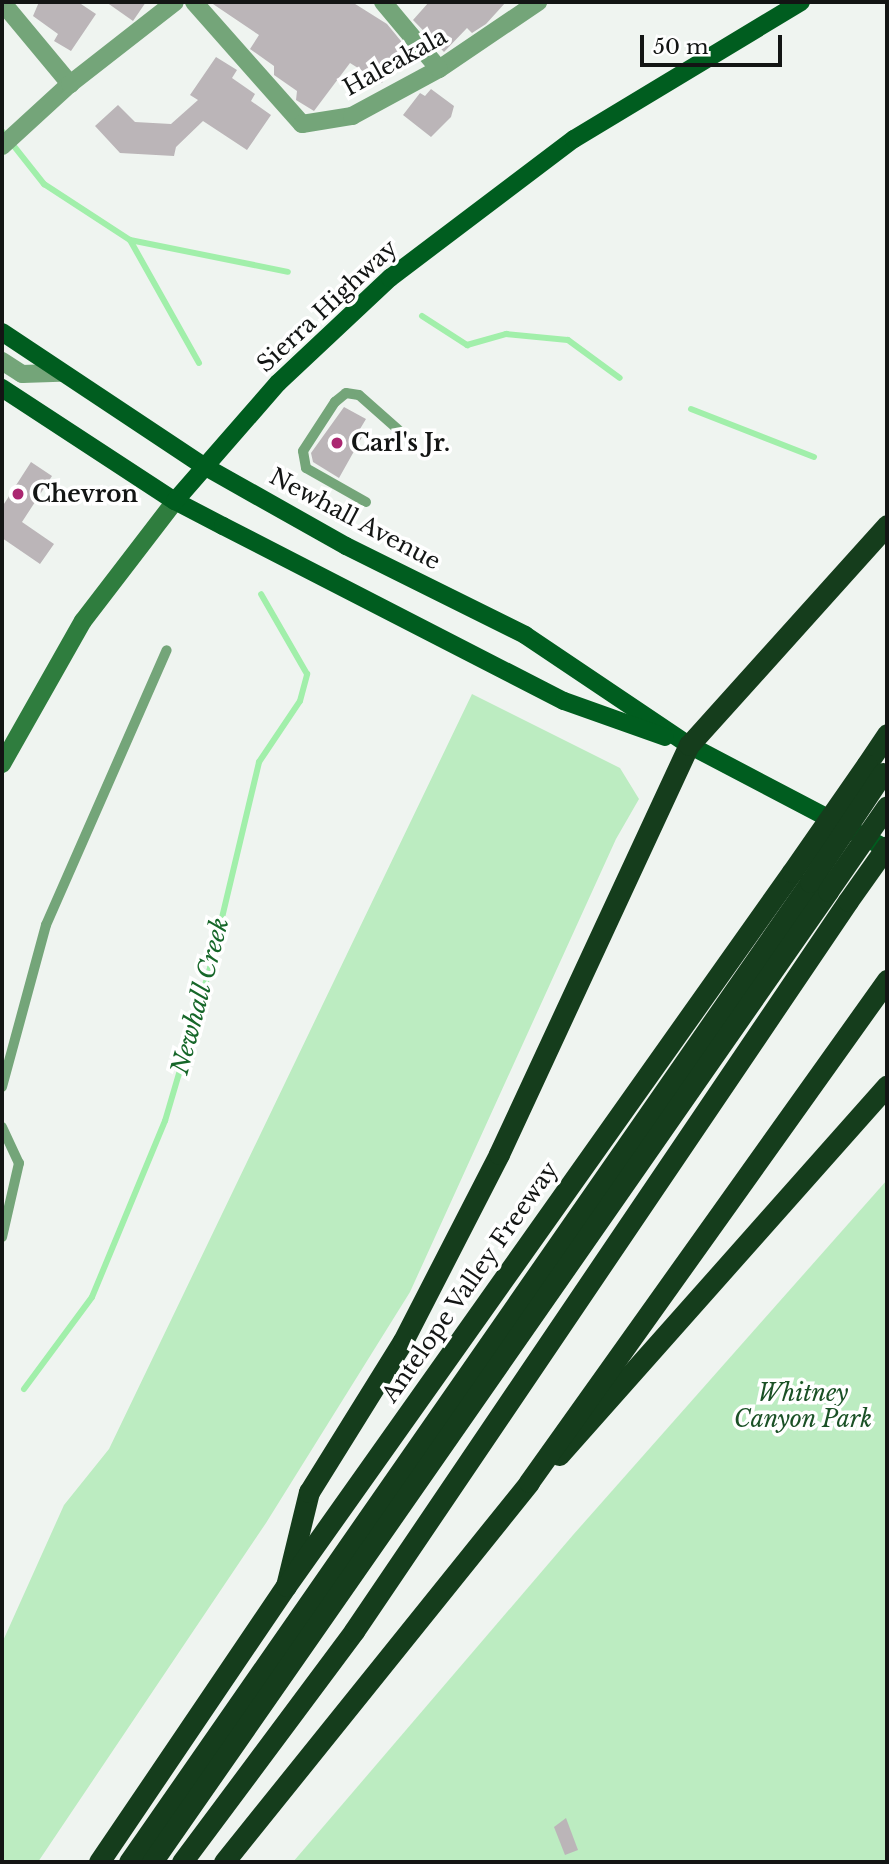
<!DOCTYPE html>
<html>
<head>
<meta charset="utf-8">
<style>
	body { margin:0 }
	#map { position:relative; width:889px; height:1864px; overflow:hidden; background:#eff4f0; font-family:"Libre Baskerville",serif }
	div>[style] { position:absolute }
	.green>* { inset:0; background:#bcecc1 }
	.stream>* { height:6px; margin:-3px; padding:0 3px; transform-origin:3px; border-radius:3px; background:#a1efaa }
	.building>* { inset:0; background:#bbb5b8 }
	.service>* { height:10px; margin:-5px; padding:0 5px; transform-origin:5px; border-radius:5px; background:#74a579 }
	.minor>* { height:18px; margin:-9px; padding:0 9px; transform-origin:9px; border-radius:9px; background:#74a579 }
	.secondary>* { height:18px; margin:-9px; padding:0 9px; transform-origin:9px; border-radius:9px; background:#2f7d3e }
	.primary>* { height:18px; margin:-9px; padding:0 9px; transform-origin:9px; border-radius:9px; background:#005d1f }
	.motorway>* { height:21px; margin:-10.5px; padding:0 10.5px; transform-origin:10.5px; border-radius:10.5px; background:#153d1c }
	.motorway-bridge>* { height:21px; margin:-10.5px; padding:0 10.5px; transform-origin:10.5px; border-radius:10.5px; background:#153d1c }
	.dots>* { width:19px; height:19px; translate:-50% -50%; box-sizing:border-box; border:4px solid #fff; border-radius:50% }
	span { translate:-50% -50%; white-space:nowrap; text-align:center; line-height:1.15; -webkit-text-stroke:7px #fff; paint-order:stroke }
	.street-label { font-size:23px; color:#131514 }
	.poi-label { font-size:23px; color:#131514; font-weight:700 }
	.left { translate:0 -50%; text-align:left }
	.park-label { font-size:23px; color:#1b5126; font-style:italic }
	.water-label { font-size:24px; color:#166729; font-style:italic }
	.frame { position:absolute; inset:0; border:4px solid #131514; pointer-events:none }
	.scale { position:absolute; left:640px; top:35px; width:142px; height:32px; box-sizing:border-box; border:4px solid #131514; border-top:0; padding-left:9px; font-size:21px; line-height:24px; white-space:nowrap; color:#131514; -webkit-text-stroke:5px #fff; paint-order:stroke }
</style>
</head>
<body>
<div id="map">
	<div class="green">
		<div style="clip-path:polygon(472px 694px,620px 768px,639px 799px,616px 839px,410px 1292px,266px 1523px,38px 1862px,2px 1862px,2px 1643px,64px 1505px,109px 1449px)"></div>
		<div style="clip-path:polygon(887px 1180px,887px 1862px,293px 1862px,573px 1535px)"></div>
	</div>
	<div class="stream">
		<div style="left:2px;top:131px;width:68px;rotate:51.6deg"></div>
		<div style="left:44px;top:184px;width:103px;rotate:33.1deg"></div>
		<div style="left:130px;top:240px;width:141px;rotate:60.7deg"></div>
		<div style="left:130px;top:240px;width:161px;rotate:11.4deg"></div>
		<div style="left:422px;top:316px;width:54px;rotate:32.8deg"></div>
		<div style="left:467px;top:345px;width:41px;rotate:-15.8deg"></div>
		<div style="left:506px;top:334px;width:62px;rotate:5.5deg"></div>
		<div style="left:568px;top:340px;width:64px;rotate:36.2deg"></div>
		<div style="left:691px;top:409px;width:132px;rotate:21.3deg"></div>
		<div style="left:24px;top:1389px;width:114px;rotate:-53.5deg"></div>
		<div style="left:92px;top:1297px;width:191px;rotate:-67.5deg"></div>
		<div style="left:165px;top:1121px;width:159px;rotate:-73.6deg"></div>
		<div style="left:210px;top:968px;width:212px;rotate:-76.6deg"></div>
		<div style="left:259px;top:762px;width:73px;rotate:-56.1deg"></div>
		<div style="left:300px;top:701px;width:28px;rotate:-75deg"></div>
		<div style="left:307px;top:674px;width:92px;rotate:-119.9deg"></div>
	</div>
	<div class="building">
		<div style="clip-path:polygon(39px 2px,78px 2px,96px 14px,71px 51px,54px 41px,58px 34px,33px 16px)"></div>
		<div style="clip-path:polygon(106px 2px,146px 2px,133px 21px)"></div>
		<div style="clip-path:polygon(210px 2px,352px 2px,387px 24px,410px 52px,399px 69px,393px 65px,382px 83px,350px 63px,314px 111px,296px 100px,297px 91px,274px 75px,274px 66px,250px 49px,259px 35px)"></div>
		<div style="clip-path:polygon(429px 2px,506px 2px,486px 24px,472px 33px,467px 28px,444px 52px,413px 20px)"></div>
		<div style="clip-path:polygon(216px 57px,237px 70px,232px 78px,255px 94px,251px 101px,271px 115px,247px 150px,203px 121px,176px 147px,174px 156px,120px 153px,95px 126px,118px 105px,135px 122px,171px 124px,198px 100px,190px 95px)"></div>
		<div style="clip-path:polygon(431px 89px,454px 106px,451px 117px,431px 137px,403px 115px,420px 93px,425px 96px)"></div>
		<div style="clip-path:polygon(344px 407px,366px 419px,357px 434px,362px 437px,339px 478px,313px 462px,311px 453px)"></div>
		<div style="clip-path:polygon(31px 462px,52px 476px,22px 522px,54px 544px,40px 564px,2px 538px,2px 507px)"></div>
		<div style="clip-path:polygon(566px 1818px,578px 1850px,565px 1855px,554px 1827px)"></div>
	</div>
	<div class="service">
		<div style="left:366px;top:502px;width:69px;rotate:-150.5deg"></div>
		<div style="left:306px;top:468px;width:17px;rotate:-100deg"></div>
		<div style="left:303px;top:451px;width:59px;rotate:-56.9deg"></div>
		<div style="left:335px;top:402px;width:14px;rotate:-39deg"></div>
		<div style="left:346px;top:393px;width:13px;rotate:9deg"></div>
		<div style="left:359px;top:395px;width:57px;rotate:41.5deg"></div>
		<div style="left:2px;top:1087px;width:168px;rotate:-74.8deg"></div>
		<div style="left:46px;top:925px;width:300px;rotate:-66.3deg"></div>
		<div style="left:2px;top:1127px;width:40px;rotate:65deg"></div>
		<div style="left:19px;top:1163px;width:76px;rotate:102.9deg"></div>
	</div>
	<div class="minor">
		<div style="left:2px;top:2px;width:107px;rotate:50.3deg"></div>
		<div style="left:194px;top:2px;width:163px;rotate:48.5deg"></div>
		<div style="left:302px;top:124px;width:51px;rotate:-9.1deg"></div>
		<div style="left:352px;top:116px;width:99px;rotate:-28.4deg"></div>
		<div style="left:439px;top:69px;width:120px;rotate:-34.1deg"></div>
		<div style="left:383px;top:2px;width:87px;rotate:50.1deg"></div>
		<div style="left:2px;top:146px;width:92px;rotate:-42.4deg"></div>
		<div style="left:70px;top:84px;width:133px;rotate:-38deg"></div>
		<div style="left:2px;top:361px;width:24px;rotate:33deg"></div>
		<div style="left:22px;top:374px;width:38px;rotate:-2deg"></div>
	</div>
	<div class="secondary">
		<div style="left:2px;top:764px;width:164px;rotate:-60.5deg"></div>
		<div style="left:83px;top:621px;width:151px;rotate:-52.5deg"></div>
	</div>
	<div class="primary">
		<div style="left:2px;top:332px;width:242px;rotate:33.6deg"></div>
		<div style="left:204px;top:466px;width:163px;rotate:29.4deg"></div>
		<div style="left:346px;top:546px;width:200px;rotate:26.4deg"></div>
		<div style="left:525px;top:635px;width:197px;rotate:33.9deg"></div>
		<div style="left:689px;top:745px;width:224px;rotate:27.7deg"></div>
		<div style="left:2px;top:388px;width:207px;rotate:33.2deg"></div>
		<div style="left:175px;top:501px;width:54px;rotate:27.5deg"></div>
		<div style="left:223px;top:526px;width:383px;rotate:27.2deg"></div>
		<div style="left:564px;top:701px;width:107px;rotate:19.6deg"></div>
		<div style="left:175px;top:501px;width:157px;rotate:-48.9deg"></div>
		<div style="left:278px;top:383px;width:154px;rotate:-43.2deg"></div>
		<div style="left:390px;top:278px;width:231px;rotate:-37.1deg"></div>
		<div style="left:574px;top:139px;width:265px;rotate:-31.1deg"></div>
	</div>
	<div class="motorway">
		<div style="left:867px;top:764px;width:36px;rotate:-56deg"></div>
		<div style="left:559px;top:1455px;width:494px;rotate:-48.4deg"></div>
		<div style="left:286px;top:1586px;width:97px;rotate:-76.3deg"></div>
		<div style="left:309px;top:1492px;width:178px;rotate:-58.1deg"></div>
		<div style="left:403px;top:1341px;width:210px;rotate:-62.8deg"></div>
		<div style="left:499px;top:1154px;width:451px;rotate:-65.1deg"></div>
		<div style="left:689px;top:745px;width:296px;rotate:-48deg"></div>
		<div style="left:99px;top:1862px;width:333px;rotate:-55.9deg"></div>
		<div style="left:286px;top:1586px;width:875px;rotate:-54.68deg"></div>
		<div style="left:129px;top:1862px;width:1193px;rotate:-55.2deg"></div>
		<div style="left:152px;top:1862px;width:1183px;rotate:-55.15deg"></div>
		<div style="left:182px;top:1862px;width:288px;rotate:-53.3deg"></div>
		<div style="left:354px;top:1631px;width:881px;rotate:-55.91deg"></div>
		<div style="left:224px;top:1862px;width:487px;rotate:-51.2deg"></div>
		<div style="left:529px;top:1482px;width:617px;rotate:-54.51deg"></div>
	</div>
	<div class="motorway-bridge">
		<div style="left:792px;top:872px;width:131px;rotate:-55.2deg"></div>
		<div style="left:810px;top:882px;width:131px;rotate:-56.2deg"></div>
		<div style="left:828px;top:891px;width:103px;rotate:-55.2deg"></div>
		<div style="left:848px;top:901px;width:67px;rotate:-54.7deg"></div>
	</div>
	<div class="dots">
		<div style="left:337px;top:443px;background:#ab2771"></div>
		<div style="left:18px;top:494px;background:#ab2771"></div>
	</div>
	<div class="street-label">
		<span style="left:395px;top:62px;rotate:-29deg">Haleakala</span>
		<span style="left:327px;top:306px;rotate:-43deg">Sierra Highway</span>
		<span style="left:355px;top:519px;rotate:28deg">Newhall Avenue</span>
		<span style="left:470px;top:1282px;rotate:-55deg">Antelope Valley Freeway</span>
	</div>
	<div class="poi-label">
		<span class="left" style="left:351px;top:443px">Carl's Jr.</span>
		<span class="left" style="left:32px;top:494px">Chevron</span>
	</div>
	<div class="park-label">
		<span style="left:803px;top:1406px">Whitney<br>Canyon Park</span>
	</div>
	<div class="water-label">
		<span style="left:200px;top:996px;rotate:-75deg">Newhall Creek</span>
	</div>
	<div class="frame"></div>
	<div class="scale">50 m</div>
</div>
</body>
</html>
